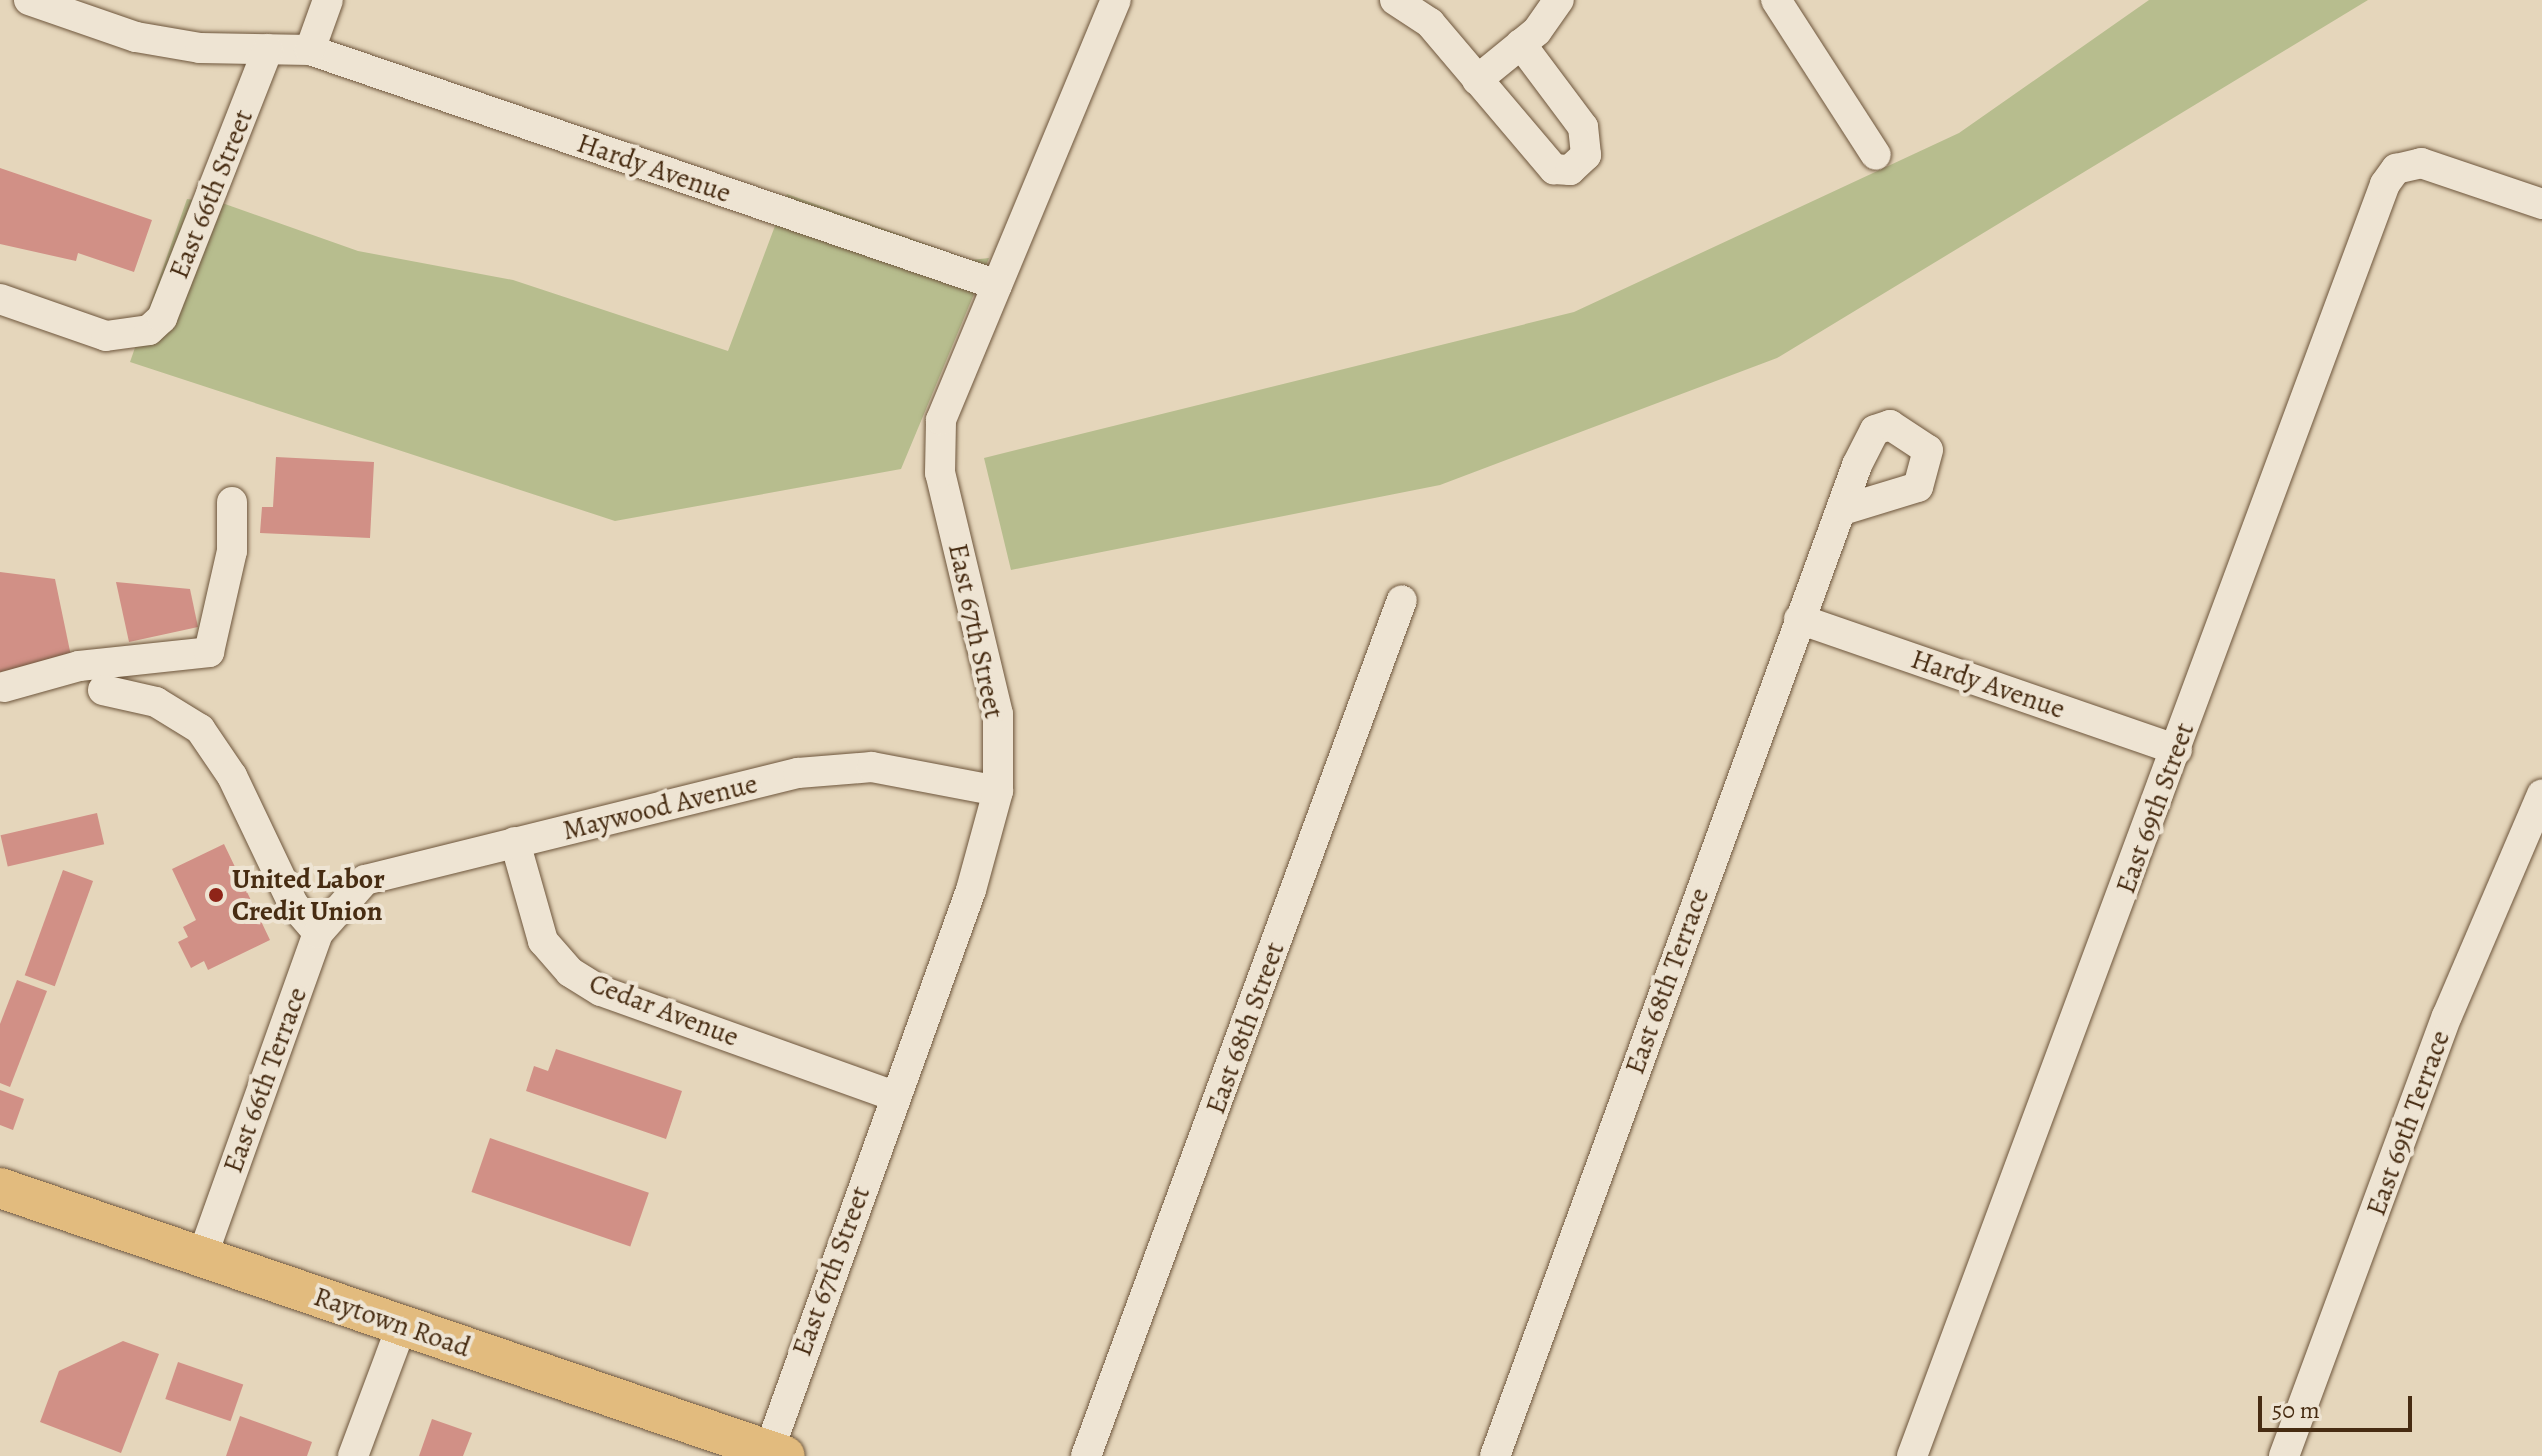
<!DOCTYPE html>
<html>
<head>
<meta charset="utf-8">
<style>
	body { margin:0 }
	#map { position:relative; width:2542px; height:1456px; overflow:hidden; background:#e5d6bb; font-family:Alegreya,serif }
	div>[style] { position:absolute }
	.green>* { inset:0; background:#b7bd8e }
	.building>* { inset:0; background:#d19086; transform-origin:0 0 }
	.roads { filter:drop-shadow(0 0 2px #6e563c) drop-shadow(0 0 2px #6e563c) }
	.minor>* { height:30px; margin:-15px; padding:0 15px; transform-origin:15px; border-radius:15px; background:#eee4d3 }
	.major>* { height:40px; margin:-20px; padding:0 20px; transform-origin:20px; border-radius:20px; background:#e2bb7e }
	.dots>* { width:22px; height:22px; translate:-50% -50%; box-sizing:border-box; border:4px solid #eee4d3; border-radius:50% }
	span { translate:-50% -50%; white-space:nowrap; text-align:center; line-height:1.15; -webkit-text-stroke:8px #eee4d3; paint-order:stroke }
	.street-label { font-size:28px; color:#472c12 }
	.poi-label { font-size:28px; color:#472c12; font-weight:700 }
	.left { translate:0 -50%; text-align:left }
	.scale { position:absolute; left:2258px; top:1396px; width:154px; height:36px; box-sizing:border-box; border:4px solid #472c12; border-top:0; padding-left:10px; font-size:24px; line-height:28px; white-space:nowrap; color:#472c12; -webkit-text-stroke:6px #eee4d3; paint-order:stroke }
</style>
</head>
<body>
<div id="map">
	<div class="green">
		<div style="clip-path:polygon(2149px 0,2368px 0,1777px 358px,1440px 485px,1011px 570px,984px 458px,1574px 312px,1959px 133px)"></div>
		<div style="clip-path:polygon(787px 194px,971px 260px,989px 258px,901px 469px,615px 521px,130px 362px,187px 199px,225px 204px,358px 251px,513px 280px,728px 351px)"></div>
	</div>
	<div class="building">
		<div style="clip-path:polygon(0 168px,152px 220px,134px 272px,78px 253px,76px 261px,0 244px)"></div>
		<div style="clip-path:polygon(276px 457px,374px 462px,370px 538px,260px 533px,262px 507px,273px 507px)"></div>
		<div style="clip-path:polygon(0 572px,55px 579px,71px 656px,0 672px)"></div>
		<div style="clip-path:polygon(116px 582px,190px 589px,198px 627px,129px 642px)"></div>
		<div style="left:97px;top:813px;width:32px;height:99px;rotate:77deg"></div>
		<div style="clip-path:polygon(224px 844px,270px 940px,208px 970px,204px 961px,191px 968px,178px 942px,188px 937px,183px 927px,196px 920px,172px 869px)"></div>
		<div style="left:63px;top:870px;width:32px;height:112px;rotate:20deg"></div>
		<div style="clip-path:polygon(17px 980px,47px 991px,10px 1087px,0 1083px,0 1024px)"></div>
		<div style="clip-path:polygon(556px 1049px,682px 1091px,666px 1139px,526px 1091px,534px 1066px,548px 1071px)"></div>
		<div style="clip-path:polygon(0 1090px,24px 1099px,13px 1130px,0 1125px)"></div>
		<div style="left:490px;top:1138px;width:168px;height:57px;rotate:19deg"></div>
		<div style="clip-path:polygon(123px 1341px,159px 1354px,121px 1453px,40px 1422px,59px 1371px)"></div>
		<div style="left:178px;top:1362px;width:69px;height:39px;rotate:19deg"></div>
		<div style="clip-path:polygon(240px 1416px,312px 1442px,307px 1456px,226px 1456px)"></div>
		<div style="clip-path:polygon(432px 1419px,472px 1433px,463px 1456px,419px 1456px)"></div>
	</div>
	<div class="roads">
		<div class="minor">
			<div style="left:29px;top:0;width:113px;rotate:19.1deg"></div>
			<div style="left:136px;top:37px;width:65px;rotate:9.8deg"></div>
			<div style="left:200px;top:48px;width:110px;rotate:1deg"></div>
			<div style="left:310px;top:50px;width:726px;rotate:18.88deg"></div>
			<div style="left:1395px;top:0;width:42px;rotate:33.3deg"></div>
			<div style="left:1430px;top:23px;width:192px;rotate:49.7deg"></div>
			<div style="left:1554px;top:169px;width:16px;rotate:4deg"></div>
			<div style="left:1570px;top:170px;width:22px;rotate:-43deg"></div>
			<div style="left:1586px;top:155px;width:28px;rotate:-96deg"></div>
			<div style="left:1583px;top:127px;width:104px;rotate:-126.8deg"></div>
			<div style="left:1776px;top:0;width:184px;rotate:57.2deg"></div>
			<div style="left:310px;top:50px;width:53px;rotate:-70.2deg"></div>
			<div style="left:1477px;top:80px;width:77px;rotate:-39.2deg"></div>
			<div style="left:1537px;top:31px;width:38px;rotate:-55deg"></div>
			<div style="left:0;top:299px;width:112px;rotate:19.2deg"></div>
			<div style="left:106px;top:336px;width:43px;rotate:-7.9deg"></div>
			<div style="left:149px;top:330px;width:18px;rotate:-43deg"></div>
			<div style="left:162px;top:318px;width:289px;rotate:-68.5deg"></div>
			<div style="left:1799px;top:619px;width:400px;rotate:19.1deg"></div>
			<div style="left:4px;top:687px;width:78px;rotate:-15.6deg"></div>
			<div style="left:79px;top:666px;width:131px;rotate:-6.1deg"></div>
			<div style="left:209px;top:652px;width:104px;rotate:-77.2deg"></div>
			<div style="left:232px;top:551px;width:49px;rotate:-90deg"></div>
			<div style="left:103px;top:690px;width:54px;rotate:12.8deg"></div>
			<div style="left:156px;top:702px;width:52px;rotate:31.5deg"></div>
			<div style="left:200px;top:729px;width:57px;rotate:55.8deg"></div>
			<div style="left:232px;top:776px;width:142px;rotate:64.5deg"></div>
			<div style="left:293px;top:904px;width:38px;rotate:49deg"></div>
			<div style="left:515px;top:842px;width:103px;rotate:74.2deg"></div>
			<div style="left:543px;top:941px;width:41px;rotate:48.9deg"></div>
			<div style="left:570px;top:972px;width:36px;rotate:32deg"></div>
			<div style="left:601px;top:991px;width:311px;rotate:19.7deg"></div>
			<div style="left:202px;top:1257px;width:344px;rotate:-70.3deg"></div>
			<div style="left:318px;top:933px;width:71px;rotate:-48.4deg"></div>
			<div style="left:365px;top:880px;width:446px;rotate:-13.9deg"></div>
			<div style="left:798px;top:773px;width:74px;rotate:-4.6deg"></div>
			<div style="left:872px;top:767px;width:128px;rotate:10.8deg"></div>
			<div style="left:353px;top:1456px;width:140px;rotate:-69.5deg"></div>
			<div style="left:767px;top:1456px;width:602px;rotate:-70.18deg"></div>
			<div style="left:971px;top:890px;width:103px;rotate:-74.7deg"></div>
			<div style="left:998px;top:791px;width:77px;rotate:-90deg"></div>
			<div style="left:998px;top:714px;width:248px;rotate:-103.5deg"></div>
			<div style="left:940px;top:473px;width:53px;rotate:-88.9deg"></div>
			<div style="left:941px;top:420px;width:455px;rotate:-67.4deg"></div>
			<div style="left:1086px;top:1456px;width:912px;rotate:-69.74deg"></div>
			<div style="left:1495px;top:1456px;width:1055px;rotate:-69.93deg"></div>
			<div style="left:1857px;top:465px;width:39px;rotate:-63deg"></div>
			<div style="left:1875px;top:430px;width:16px;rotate:-18deg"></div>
			<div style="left:1890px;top:425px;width:45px;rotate:33.3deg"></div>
			<div style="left:1928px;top:450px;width:38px;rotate:105deg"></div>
			<div style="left:1918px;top:487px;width:75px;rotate:163deg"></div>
			<div style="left:1912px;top:1456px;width:1357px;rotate:-69.6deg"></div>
			<div style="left:2385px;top:184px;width:19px;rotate:-54deg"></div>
			<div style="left:2396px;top:169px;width:26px;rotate:-13deg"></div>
			<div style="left:2421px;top:163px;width:128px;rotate:18.7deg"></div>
			<div style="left:2284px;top:1456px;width:469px;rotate:-69.7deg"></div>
			<div style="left:2447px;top:1016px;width:241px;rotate:-66.8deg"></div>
		</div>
		<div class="major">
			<div style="left:0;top:1188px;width:829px;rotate:18.85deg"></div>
		</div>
	</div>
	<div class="dots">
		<div style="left:216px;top:895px;background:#8f2418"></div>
	</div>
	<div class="street-label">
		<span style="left:654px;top:168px;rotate:19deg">Hardy Avenue</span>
		<span style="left:211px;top:194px;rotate:-68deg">East 66th Street</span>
		<span style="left:976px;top:631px;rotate:78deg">East 67th Street</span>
		<span style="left:1988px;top:684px;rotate:19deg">Hardy Avenue</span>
		<span style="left:660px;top:807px;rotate:-14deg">Maywood Avenue</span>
		<span style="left:2155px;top:808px;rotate:-70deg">East 69th Street</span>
		<span style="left:1667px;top:981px;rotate:-70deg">East 68th Terrace</span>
		<span style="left:664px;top:1010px;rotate:21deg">Cedar Avenue</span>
		<span style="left:1245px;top:1028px;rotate:-70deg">East 68th Street</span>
		<span style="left:265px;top:1080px;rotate:-70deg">East 66th Terrace</span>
		<span style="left:2408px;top:1123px;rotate:-70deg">East 69th Terrace</span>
		<span style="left:831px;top:1271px;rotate:-70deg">East 67th Street</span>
		<span style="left:392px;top:1322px;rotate:19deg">Raytown Road</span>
	</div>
	<div class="poi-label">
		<span class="left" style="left:232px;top:895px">United Labor<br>Credit Union</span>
	</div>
	<div class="scale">50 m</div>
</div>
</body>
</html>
